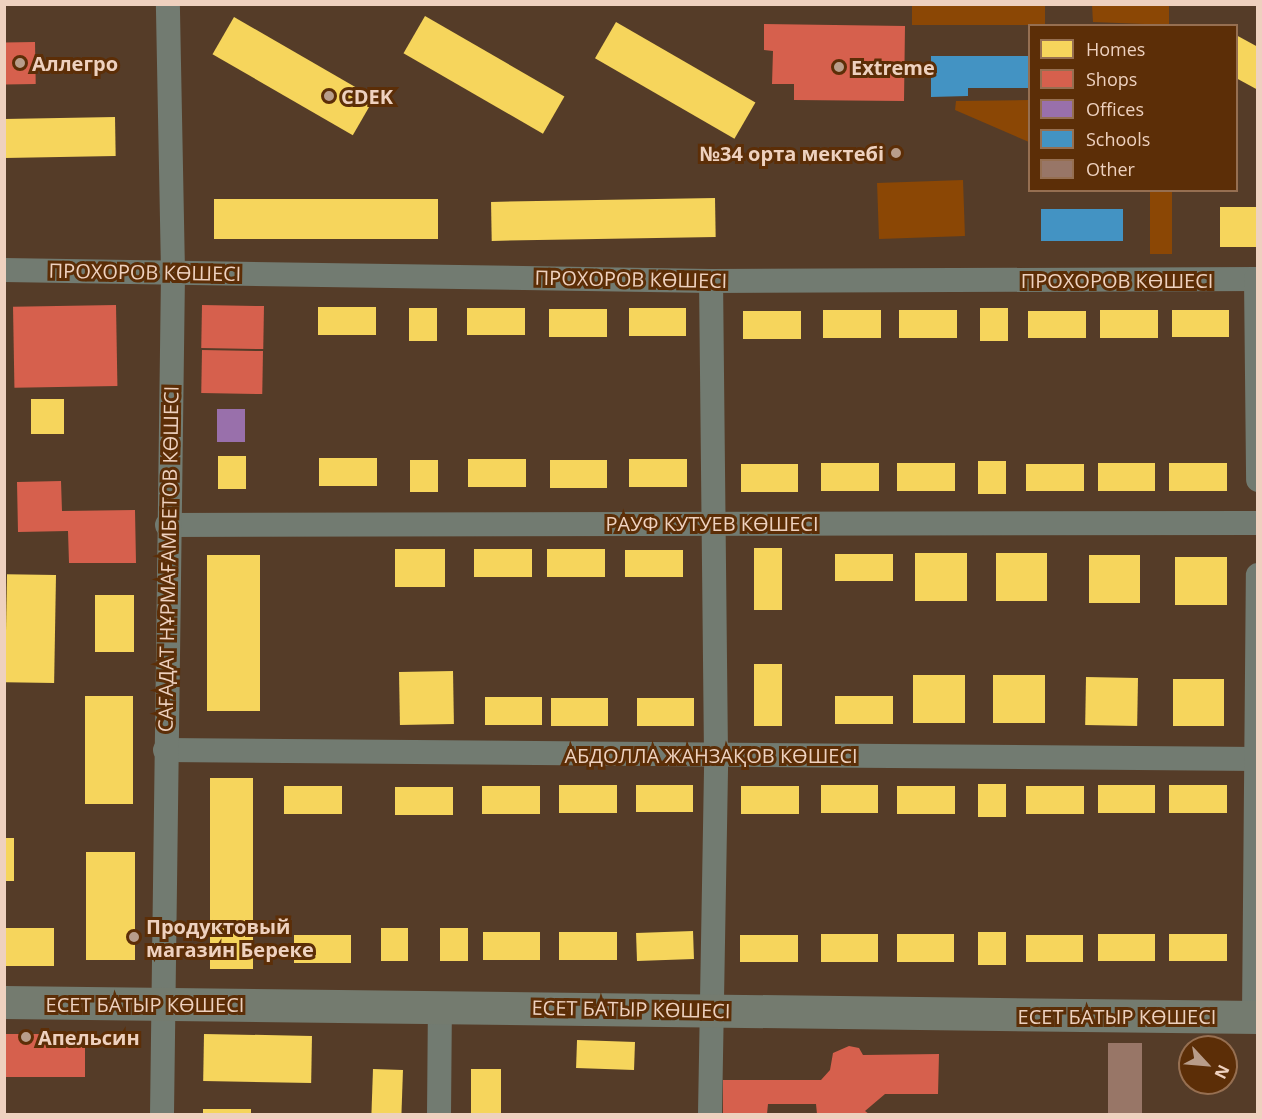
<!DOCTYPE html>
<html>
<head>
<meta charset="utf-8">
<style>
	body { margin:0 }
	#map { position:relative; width:1262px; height:1119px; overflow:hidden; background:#553c28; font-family:"Open Sans",sans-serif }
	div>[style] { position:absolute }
	.green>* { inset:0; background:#8b4705; transform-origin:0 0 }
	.homes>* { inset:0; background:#f6d55c; transform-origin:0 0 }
	.shops>* { inset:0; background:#d6604d; transform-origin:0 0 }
	.offices>* { inset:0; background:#9970ab; transform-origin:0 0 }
	.schools>* { inset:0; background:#4393c3; transform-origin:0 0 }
	.building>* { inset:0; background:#987667; transform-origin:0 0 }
	.street>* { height:24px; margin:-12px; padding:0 12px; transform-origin:12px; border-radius:12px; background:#727b71 }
	.secondary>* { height:33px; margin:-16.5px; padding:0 16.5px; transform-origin:16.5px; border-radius:16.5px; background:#747b6f }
	.dots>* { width:16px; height:16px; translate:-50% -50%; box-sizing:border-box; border:3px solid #5c2e07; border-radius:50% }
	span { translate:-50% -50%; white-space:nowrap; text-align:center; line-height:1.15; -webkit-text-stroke:6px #5c2e07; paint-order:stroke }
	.poi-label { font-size:20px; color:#eed1bf; font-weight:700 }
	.left { translate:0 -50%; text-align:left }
	.right { translate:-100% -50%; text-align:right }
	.street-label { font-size:20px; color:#eed1bf }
	.frame { position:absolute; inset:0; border:6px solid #eed1bf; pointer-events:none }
	.legend { position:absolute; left:1028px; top:24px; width:210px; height:168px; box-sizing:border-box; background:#5c2e07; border:2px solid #966f51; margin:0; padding:8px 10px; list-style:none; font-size:18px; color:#eed1bf }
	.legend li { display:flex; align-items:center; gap:12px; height:30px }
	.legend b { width:30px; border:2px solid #966f51 }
	.north { position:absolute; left:1178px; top:1035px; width:60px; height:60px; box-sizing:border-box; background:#5c2e07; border:2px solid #966f51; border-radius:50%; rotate:116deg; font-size:16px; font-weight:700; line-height:24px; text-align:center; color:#eed1bf }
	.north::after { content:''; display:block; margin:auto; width:21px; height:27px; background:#b89d8a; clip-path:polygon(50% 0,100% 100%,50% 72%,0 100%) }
</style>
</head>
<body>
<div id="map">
	<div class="green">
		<div style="left:912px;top:5px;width:133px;height:20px"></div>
		<div style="clip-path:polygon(1092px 5px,1169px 5px,1169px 25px,1093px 22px)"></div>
		<div style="clip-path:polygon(1029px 100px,1029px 142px,955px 110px,956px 101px)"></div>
		<div style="left:963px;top:180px;width:56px;height:86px;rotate:88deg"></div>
		<div style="left:1150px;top:191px;width:22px;height:63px"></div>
	</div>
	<div class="homes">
		<div style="left:425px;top:16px;width:161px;height:43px;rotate:30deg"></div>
		<div style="left:234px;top:17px;width:162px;height:43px;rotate:30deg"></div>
		<div style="left:616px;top:22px;width:161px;height:42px;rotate:30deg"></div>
		<div style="clip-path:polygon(1236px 35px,1258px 47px,1258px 90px,1236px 78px)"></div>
		<div style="left:115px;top:117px;width:39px;height:111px;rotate:89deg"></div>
		<div style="left:715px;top:198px;width:39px;height:224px;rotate:89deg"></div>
		<div style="left:438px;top:199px;width:40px;height:224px;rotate:90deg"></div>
		<div style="left:1258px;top:207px;width:40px;height:38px;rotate:90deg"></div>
		<div style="left:376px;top:307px;width:28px;height:58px;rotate:90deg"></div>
		<div style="left:437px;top:308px;width:33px;height:28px;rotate:90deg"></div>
		<div style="left:467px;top:308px;width:58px;height:27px"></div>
		<div style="left:629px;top:308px;width:57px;height:28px"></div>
		<div style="left:1008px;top:308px;width:33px;height:28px;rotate:90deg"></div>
		<div style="left:549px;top:309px;width:58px;height:28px"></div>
		<div style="left:823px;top:310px;width:58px;height:28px"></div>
		<div style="left:957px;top:310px;width:28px;height:58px;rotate:90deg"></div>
		<div style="left:1100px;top:310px;width:58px;height:28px"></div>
		<div style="left:1172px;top:310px;width:57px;height:27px"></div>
		<div style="left:743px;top:311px;width:58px;height:28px"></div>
		<div style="left:1028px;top:311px;width:58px;height:27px"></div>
		<div style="left:31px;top:399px;width:33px;height:35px"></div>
		<div style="left:218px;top:456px;width:28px;height:33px"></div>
		<div style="left:377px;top:458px;width:28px;height:58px;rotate:90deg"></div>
		<div style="left:468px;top:459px;width:58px;height:28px"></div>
		<div style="left:629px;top:459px;width:58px;height:28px"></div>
		<div style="left:410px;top:460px;width:28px;height:32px"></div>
		<div style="left:607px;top:460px;width:28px;height:57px;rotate:90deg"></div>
		<div style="left:1006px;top:461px;width:33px;height:28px;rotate:90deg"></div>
		<div style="left:821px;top:463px;width:58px;height:28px"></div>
		<div style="left:955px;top:463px;width:28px;height:58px;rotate:90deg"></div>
		<div style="left:1098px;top:463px;width:57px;height:28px"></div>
		<div style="left:1169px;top:463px;width:58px;height:28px"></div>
		<div style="left:741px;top:464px;width:57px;height:28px"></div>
		<div style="left:1026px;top:464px;width:58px;height:27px"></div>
		<div style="left:754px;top:548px;width:28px;height:62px"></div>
		<div style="left:445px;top:549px;width:38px;height:50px;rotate:90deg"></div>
		<div style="left:474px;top:549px;width:58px;height:28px"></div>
		<div style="left:547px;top:549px;width:58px;height:28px"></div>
		<div style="left:625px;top:550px;width:58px;height:27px"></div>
		<div style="left:915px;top:553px;width:52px;height:48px"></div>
		<div style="left:996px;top:553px;width:51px;height:48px"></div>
		<div style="left:835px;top:554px;width:58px;height:27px"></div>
		<div style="left:207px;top:555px;width:53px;height:156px"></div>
		<div style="left:1089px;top:555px;width:51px;height:48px"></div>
		<div style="left:1175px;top:557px;width:52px;height:48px"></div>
		<div style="left:56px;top:575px;width:108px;height:49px;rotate:91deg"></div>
		<div style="left:95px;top:595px;width:39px;height:57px"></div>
		<div style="left:754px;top:664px;width:28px;height:62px"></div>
		<div style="left:453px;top:671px;width:53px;height:54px;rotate:89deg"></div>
		<div style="left:913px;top:675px;width:52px;height:48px"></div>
		<div style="left:993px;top:675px;width:52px;height:48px"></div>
		<div style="left:1086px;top:677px;width:52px;height:48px;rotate:1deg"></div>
		<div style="left:1173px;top:679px;width:51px;height:47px"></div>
		<div style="left:85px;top:696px;width:48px;height:108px"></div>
		<div style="left:835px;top:696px;width:58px;height:28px"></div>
		<div style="left:485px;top:697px;width:57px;height:28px"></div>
		<div style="left:551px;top:698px;width:57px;height:28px"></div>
		<div style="left:637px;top:698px;width:57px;height:28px"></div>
		<div style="left:210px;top:778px;width:43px;height:191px"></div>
		<div style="left:978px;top:784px;width:28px;height:33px"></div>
		<div style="left:559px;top:785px;width:58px;height:28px"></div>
		<div style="left:636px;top:785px;width:57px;height:27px"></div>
		<div style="left:878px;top:785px;width:28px;height:57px;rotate:90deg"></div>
		<div style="left:1155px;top:785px;width:28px;height:57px;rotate:90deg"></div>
		<div style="left:1169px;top:785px;width:58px;height:28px"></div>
		<div style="left:342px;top:786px;width:28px;height:58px;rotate:90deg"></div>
		<div style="left:482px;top:786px;width:58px;height:28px"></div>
		<div style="left:799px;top:786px;width:28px;height:58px;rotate:90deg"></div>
		<div style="left:897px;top:786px;width:58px;height:28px"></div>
		<div style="left:1026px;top:786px;width:58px;height:28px"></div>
		<div style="left:395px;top:787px;width:58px;height:28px"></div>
		<div style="left:5px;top:838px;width:9px;height:43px"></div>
		<div style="left:86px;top:852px;width:49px;height:108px"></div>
		<div style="left:4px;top:928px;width:50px;height:38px"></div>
		<div style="left:408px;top:928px;width:33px;height:27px;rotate:90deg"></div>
		<div style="left:440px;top:928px;width:28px;height:33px"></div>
		<div style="left:693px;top:931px;width:28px;height:57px;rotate:88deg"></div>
		<div style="left:540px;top:932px;width:28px;height:57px;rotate:90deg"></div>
		<div style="left:559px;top:932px;width:58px;height:28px"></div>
		<div style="left:978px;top:932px;width:28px;height:33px"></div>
		<div style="left:821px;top:934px;width:57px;height:28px"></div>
		<div style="left:897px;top:934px;width:57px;height:28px"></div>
		<div style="left:1098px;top:934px;width:57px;height:27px"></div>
		<div style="left:1169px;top:934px;width:58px;height:27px"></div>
		<div style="left:294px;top:935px;width:57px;height:28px"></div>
		<div style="left:740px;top:935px;width:58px;height:27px"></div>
		<div style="left:1026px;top:935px;width:57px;height:27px"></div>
		<div style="left:204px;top:1034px;width:108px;height:47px;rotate:1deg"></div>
		<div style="left:635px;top:1042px;width:28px;height:58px;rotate:92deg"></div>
		<div style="left:373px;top:1069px;width:30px;height:45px;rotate:2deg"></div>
		<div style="left:471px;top:1069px;width:30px;height:45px"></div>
		<div style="left:203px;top:1109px;width:48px;height:5px"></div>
	</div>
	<div class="shops">
		<div style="clip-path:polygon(764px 24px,905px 26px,904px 101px,794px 100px,794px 84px,772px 84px,773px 51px,764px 50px)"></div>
		<div style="left:35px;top:42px;width:42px;height:31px;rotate:89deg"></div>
		<div style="left:116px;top:305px;width:81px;height:103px;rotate:89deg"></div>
		<div style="left:202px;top:305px;width:62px;height:43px;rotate:1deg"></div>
		<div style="left:202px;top:350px;width:61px;height:43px;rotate:1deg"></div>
		<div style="clip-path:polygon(61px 481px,62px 511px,135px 510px,136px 563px,69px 563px,68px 531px,18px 532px,17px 482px)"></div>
		<div style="left:4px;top:1034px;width:81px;height:43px"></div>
		<div style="clip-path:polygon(849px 1046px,859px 1048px,863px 1055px,939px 1054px,938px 1094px,885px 1094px,865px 1111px,869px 1114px,817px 1114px,816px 1104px,768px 1104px,767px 1114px,723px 1114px,723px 1080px,821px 1080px,830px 1070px,833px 1053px)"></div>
	</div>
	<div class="offices">
		<div style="left:217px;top:409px;width:28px;height:33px"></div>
	</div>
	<div class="schools">
		<div style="clip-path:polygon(931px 56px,1030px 56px,1030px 88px,968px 88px,968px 96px,931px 97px)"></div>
		<div style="left:1123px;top:209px;width:32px;height:82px;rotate:90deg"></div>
	</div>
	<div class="building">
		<div style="left:1108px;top:1043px;width:34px;height:71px"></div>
	</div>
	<div class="street">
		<div style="left:4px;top:270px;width:707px;rotate:0.89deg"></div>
		<div style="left:711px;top:281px;width:547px;rotate:-0.21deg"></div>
		<div style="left:1256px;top:279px;width:201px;rotate:89.4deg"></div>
		<div style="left:167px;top:525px;width:1091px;rotate:-0.11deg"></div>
		<div style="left:165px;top:750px;width:1093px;rotate:0.47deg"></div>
		<div style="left:1254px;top:1017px;width:442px;rotate:-89.5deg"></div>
		<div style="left:162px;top:1114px;width:842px;rotate:-89.25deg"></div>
		<div style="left:173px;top:272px;width:268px;rotate:-91.1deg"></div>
		<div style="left:439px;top:1114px;width:108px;rotate:-89.5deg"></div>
		<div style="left:710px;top:1114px;width:359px;rotate:-89deg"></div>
		<div style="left:716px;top:755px;width:474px;rotate:-90.6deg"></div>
	</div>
	<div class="secondary">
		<div style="left:4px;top:1002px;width:1254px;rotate:0.69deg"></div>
	</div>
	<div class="dots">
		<div style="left:20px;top:63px;background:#b89d8a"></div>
		<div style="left:839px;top:67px;background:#b89d8a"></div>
		<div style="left:329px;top:96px;background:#b89d8a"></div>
		<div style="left:896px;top:153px;background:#b89d8a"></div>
		<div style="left:134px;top:937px;background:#b89d8a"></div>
		<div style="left:26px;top:1037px;background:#b89d8a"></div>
	</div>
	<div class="poi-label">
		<span class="left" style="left:32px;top:63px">Аллегро</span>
		<span class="left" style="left:851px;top:67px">Extreme</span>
		<span class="left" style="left:341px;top:96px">CDEK</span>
		<span class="right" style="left:884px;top:153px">№34 орта мектебі</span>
		<span class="left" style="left:146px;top:938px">Продуктовый<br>магазин Береке</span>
		<span class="left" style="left:38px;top:1037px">Апельсин</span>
	</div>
	<div class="street-label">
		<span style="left:145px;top:272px;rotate:1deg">ПРОХОРОВ КӨШЕСІ</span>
		<span style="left:631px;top:279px;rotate:1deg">ПРОХОРОВ КӨШЕСІ</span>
		<span style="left:1117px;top:280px">ПРОХОРОВ КӨШЕСІ</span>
		<span style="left:712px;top:523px">РАУФ КУТУЕВ КӨШЕСІ</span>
		<span style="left:168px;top:559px;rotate:-89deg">САҒАДАТ НҰРМАҒАМБЕТОВ КӨШЕСІ</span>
		<span style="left:711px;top:755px">АБДОЛЛА ЖАНЗАҚОВ КӨШЕСІ</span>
		<span style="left:145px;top:1004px">ЕСЕТ БАТЫР КӨШЕСІ</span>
		<span style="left:631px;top:1009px;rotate:1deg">ЕСЕТ БАТЫР КӨШЕСІ</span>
		<span style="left:1117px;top:1016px">ЕСЕТ БАТЫР КӨШЕСІ</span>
	</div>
	<div class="frame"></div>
	<ul class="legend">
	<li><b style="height:16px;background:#f6d55c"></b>Homes</li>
	<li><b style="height:16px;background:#d6604d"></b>Shops</li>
	<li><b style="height:16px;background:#9970ab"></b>Offices</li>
	<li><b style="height:16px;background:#4393c3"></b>Schools</li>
	<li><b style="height:16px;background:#987667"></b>Other</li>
	</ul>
	<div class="north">N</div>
</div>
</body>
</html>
